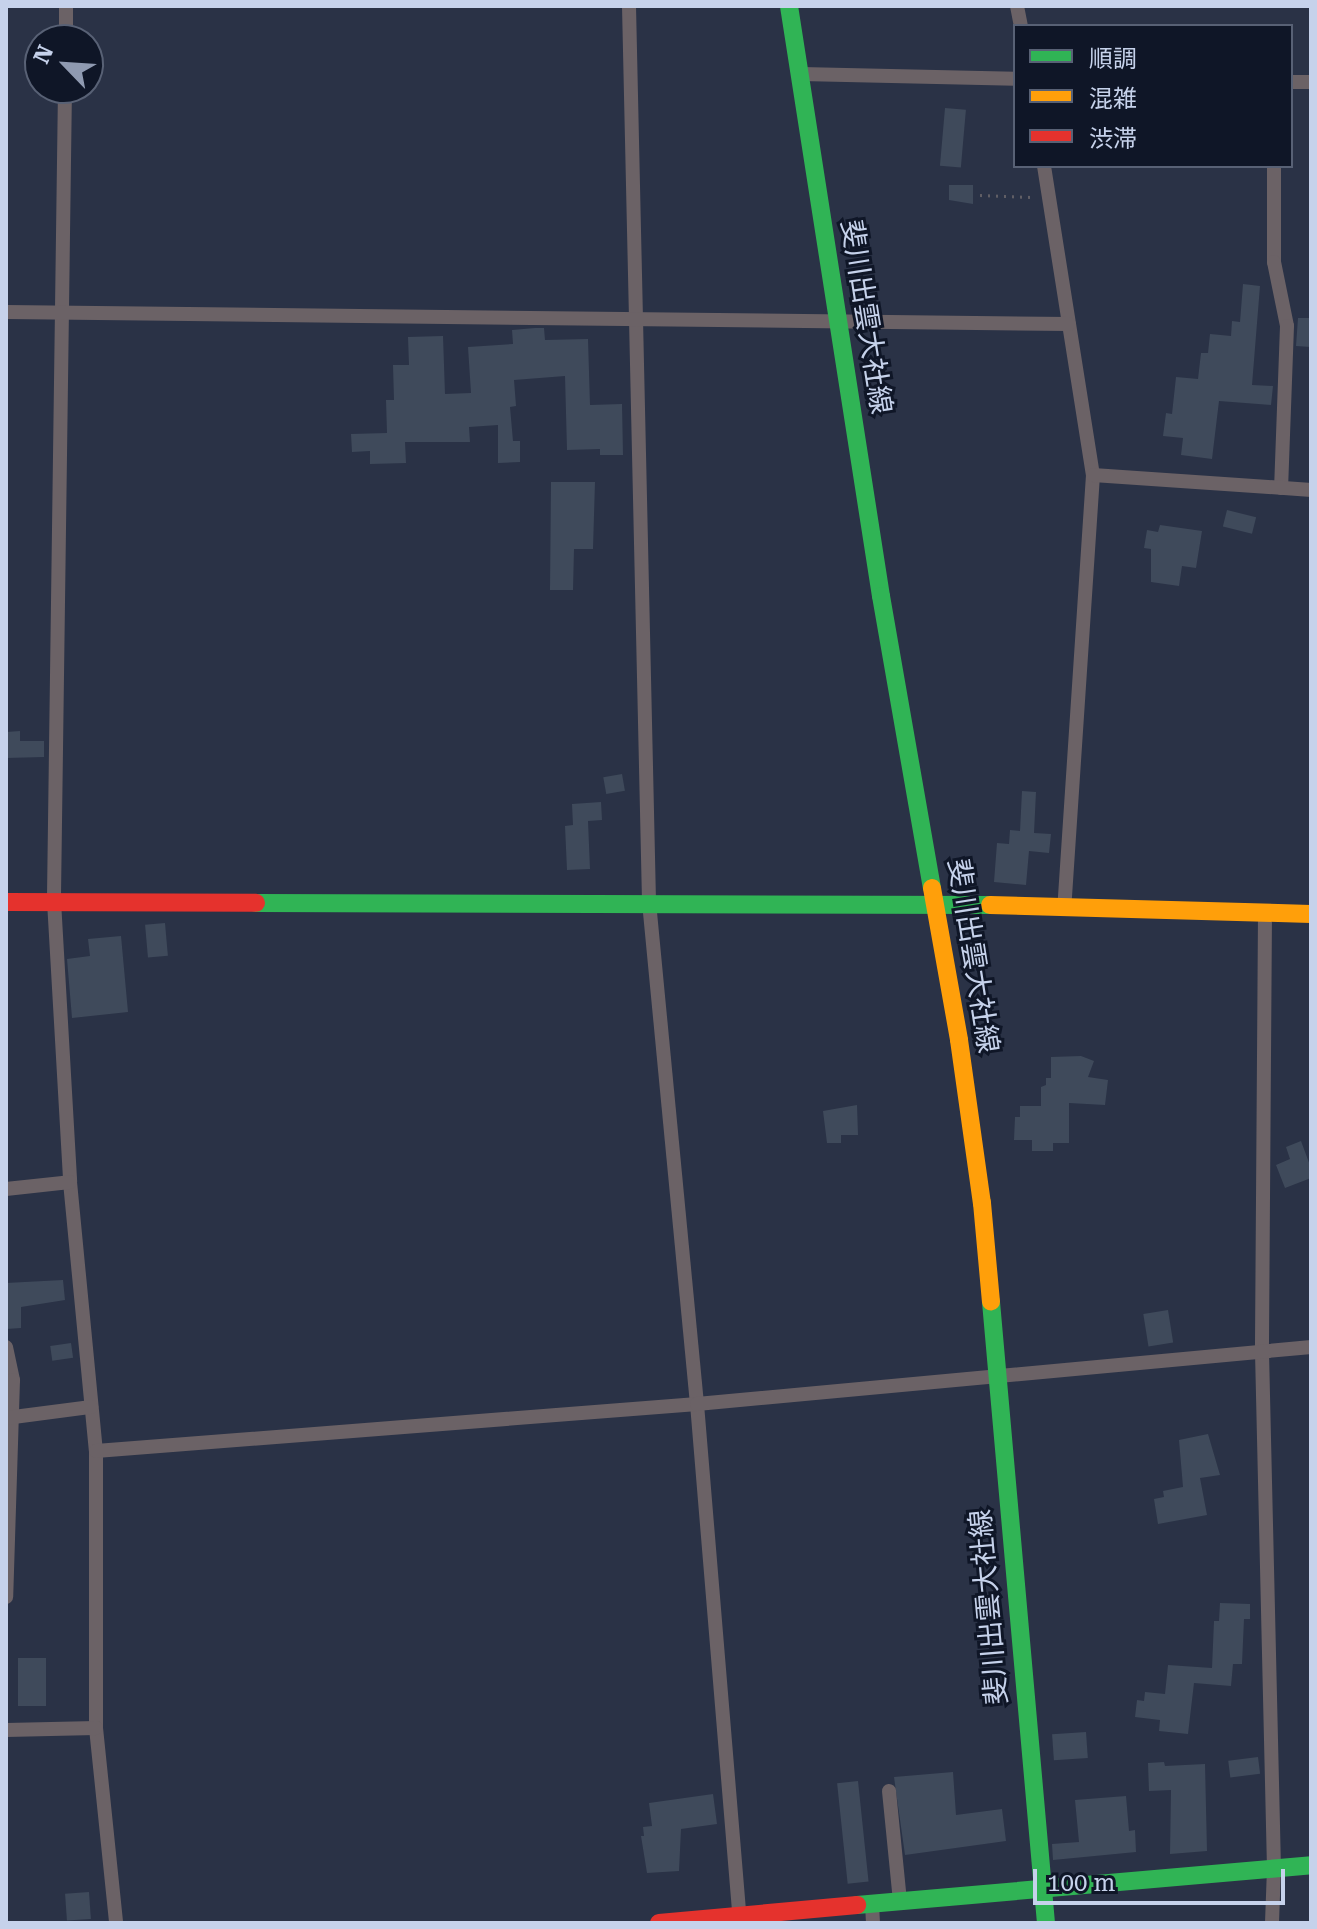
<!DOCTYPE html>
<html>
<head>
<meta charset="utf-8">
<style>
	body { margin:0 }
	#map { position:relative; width:1317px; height:1929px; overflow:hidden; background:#2a3246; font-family:"Roboto Serif","Noto Sans JP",serif }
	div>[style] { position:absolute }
	.building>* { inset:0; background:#3f4a5b; transform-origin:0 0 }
	.path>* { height:3px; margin-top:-1.5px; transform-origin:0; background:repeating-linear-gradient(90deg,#605e65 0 2px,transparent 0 8px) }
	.street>* { height:14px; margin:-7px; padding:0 7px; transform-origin:7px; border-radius:7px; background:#6b6266 }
	.fast>* { height:18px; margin:-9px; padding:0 9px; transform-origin:9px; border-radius:9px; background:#30b455 }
	.slow>* { height:18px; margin:-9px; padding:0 9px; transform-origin:9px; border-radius:9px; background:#ff9f0a }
	.jam>* { height:18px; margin:-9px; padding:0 9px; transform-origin:9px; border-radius:9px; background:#e5322d }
	span { translate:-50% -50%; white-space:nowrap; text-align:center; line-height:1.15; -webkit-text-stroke:6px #0f1627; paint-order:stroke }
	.street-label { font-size:28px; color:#c6d2eb }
	.frame { position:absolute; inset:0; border:8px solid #c6d2eb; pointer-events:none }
	.legend { position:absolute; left:1013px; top:24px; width:280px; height:144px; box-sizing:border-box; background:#0f1627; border:2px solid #586175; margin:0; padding:10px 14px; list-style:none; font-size:24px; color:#c6d2eb }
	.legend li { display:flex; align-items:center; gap:16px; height:40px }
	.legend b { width:40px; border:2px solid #586175 }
	.north { position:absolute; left:24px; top:24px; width:80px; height:80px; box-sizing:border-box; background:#0f1627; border:2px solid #586175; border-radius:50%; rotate:295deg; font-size:22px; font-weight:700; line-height:32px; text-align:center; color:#c6d2eb }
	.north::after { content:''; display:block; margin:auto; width:28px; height:36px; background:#8f9ab1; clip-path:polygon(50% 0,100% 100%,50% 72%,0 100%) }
	.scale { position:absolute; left:1033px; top:1869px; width:252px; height:36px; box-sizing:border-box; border:4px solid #c6d2eb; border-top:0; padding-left:10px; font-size:24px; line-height:28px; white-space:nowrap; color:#c6d2eb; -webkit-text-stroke:6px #0f1627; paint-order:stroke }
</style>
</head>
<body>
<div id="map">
	<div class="building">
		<div style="left:945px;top:108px;width:21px;height:58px;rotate:5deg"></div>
		<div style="clip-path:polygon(949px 185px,973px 185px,973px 204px,949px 200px)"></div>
		<div style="clip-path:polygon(1243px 284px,1260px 286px,1252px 385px,1273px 386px,1271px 405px,1219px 401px,1212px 459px,1181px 455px,1183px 438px,1163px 436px,1166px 413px,1172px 414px,1176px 377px,1198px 379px,1201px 353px,1208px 353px,1210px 334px,1231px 336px,1232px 321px,1240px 322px)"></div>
		<div style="clip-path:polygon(1298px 318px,1311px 318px,1311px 347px,1296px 346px)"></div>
		<div style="clip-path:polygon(535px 328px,544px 328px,545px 340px,588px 339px,590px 405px,622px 404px,623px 455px,600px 455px,600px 449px,567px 450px,565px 376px,514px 380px,516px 406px,510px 407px,513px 441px,520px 441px,520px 462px,498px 463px,498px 425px,469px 427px,470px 442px,405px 442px,406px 463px,370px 464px,370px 451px,352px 452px,351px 434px,387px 433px,386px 400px,394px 400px,393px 365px,409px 365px,408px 337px,443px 336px,445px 394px,471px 393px,468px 347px,513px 344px,512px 330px)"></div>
		<div style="clip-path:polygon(551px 482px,595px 482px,593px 549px,574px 549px,573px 590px,550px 590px)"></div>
		<div style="left:1227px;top:510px;width:30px;height:17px;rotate:14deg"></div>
		<div style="clip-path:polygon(1160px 525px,1202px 531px,1196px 568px,1182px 566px,1179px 586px,1151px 582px,1151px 549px,1144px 548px,1147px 530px,1158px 532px)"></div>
		<div style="clip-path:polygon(20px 731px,20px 741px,44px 741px,44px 757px,6px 758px,6px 732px)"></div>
		<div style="left:622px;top:774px;width:17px;height:19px;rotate:80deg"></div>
		<div style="clip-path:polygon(1022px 791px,1036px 792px,1034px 833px,1051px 834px,1049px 853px,1029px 851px,1026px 885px,994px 882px,997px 843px,1009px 844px,1010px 830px,1020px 831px)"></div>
		<div style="clip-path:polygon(601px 802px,602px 820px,588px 821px,590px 869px,567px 870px,565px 826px,573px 825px,572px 804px)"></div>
		<div style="left:165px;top:923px;width:33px;height:20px;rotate:85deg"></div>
		<div style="clip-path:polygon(121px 936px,128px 1012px,72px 1018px,67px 959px,90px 956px,88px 939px)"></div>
		<div style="clip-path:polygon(1081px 1056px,1094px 1061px,1088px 1077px,1108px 1080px,1105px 1105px,1069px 1103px,1069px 1143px,1053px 1143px,1053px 1151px,1032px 1151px,1032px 1140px,1014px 1140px,1015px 1117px,1020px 1117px,1020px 1106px,1041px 1106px,1041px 1087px,1046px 1085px,1046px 1078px,1051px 1078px,1051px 1057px)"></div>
		<div style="clip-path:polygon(857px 1105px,858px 1135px,841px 1135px,841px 1143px,827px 1143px,823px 1111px)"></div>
		<div style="clip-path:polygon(1301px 1141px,1311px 1168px,1311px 1178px,1285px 1188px,1276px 1165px,1290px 1159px,1286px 1147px)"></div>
		<div style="clip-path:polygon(63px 1280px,65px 1300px,21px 1307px,21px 1328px,6px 1329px,6px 1283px)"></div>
		<div style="left:1168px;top:1310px;width:33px;height:25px;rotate:81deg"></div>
		<div style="left:71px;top:1343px;width:15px;height:21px;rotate:82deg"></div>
		<div style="clip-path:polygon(1208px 1434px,1220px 1475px,1200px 1478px,1207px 1515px,1158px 1524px,1154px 1499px,1164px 1497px,1163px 1491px,1183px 1487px,1179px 1440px)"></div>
		<div style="clip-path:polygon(1220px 1603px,1250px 1604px,1250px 1619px,1244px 1619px,1242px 1664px,1233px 1664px,1231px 1686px,1194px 1683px,1188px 1734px,1159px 1731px,1160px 1720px,1135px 1717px,1137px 1700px,1144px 1701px,1145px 1692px,1165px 1694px,1168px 1665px,1212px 1668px,1214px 1621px,1219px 1621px)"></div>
		<div style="left:18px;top:1658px;width:28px;height:48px"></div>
		<div style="left:1086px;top:1732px;width:26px;height:34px;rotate:86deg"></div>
		<div style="left:1258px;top:1757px;width:17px;height:30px;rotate:83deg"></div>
		<div style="clip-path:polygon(1164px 1762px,1165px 1766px,1205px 1764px,1207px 1851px,1170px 1854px,1171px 1790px,1149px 1791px,1148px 1763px)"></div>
		<div style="clip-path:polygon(953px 1772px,956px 1815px,1002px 1809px,1006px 1841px,905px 1855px,894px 1777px)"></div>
		<div style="left:858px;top:1781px;width:101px;height:21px;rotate:84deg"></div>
		<div style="clip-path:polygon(713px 1794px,717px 1824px,681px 1829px,679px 1871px,647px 1873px,641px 1836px,644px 1836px,643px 1827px,652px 1826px,649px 1803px)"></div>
		<div style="clip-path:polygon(1126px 1796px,1129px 1831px,1135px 1830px,1136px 1852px,1053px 1860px,1052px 1844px,1079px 1842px,1075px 1800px)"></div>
		<div style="left:89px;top:1892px;width:27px;height:24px;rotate:86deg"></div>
	</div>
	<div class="path">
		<div style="left:980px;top:195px;width:52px;rotate:2.2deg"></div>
	</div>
	<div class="street">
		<div style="left:629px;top:6px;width:896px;rotate:88.72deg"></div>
		<div style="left:649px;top:902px;width:504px;rotate:84.54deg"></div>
		<div style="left:697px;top:1404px;width:521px;rotate:85.26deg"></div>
		<div style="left:1017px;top:6px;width:20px;rotate:79deg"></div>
		<div style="left:66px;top:40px;width:34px;rotate:-90deg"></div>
		<div style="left:801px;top:74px;width:214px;rotate:1.3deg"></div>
		<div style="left:1291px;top:82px;width:20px"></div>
		<div style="left:65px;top:88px;width:813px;rotate:90.78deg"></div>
		<div style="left:54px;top:901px;width:281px;rotate:86.7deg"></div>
		<div style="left:70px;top:1182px;width:270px;rotate:84.5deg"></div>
		<div style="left:96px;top:1451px;width:277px;rotate:90deg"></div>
		<div style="left:96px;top:1728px;width:196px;rotate:84.1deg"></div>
		<div style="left:1044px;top:166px;width:313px;rotate:81deg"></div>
		<div style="left:1093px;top:475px;width:433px;rotate:93.8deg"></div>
		<div style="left:1274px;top:166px;width:96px;rotate:90deg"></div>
		<div style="left:1274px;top:262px;width:65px;rotate:78.5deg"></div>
		<div style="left:1287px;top:326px;width:162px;rotate:92.1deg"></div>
		<div style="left:6px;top:312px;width:1063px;rotate:0.65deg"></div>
		<div style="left:1093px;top:475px;width:219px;rotate:3.9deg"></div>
		<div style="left:1265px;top:913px;width:439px;rotate:90.4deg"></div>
		<div style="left:1262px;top:1352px;width:516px;rotate:88.67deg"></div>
		<div style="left:1274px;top:1868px;width:55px;rotate:92.1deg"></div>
		<div style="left:6px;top:1189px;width:64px;rotate:-6.2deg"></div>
		<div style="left:6px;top:1347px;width:34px;rotate:78deg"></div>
		<div style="left:13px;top:1380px;width:217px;rotate:91.8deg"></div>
		<div style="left:6px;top:1418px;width:86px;rotate:-7.4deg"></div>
		<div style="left:96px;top:1451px;width:603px;rotate:-4.47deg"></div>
		<div style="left:697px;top:1404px;width:617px;rotate:-5.3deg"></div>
		<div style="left:6px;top:1730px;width:90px;rotate:-1.3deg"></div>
		<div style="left:889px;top:1791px;width:112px;rotate:84.3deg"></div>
		<div style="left:872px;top:1904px;width:19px;rotate:87deg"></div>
	</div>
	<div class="fast">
		<div style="left:789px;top:6px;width:597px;rotate:81.14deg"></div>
		<div style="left:881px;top:596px;width:296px;rotate:80.1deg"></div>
		<div style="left:256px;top:903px;width:734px;rotate:0.16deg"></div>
		<div style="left:991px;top:1302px;width:623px;rotate:84.94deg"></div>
		<div style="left:857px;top:1905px;width:456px;rotate:-5deg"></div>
	</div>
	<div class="slow">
		<div style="left:932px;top:888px;width:154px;rotate:79.9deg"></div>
		<div style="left:959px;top:1040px;width:165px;rotate:82deg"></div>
		<div style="left:982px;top:1203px;width:99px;rotate:84.8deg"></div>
		<div style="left:990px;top:905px;width:321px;rotate:1.6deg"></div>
	</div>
	<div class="jam">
		<div style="left:6px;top:902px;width:250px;rotate:0.2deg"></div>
		<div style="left:659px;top:1923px;width:199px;rotate:-5.2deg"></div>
	</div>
	<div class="street-label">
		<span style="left:866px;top:317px;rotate:81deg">斐川出雲大社線</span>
		<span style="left:973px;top:956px;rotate:81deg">斐川出雲大社線</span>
		<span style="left:989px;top:1607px;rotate:-95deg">斐川出雲大社線</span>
	</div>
	<div class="frame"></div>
	<ul class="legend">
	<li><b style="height:10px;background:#30b455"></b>順調</li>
	<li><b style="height:10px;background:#ff9f0a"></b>混雑</li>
	<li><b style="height:10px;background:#e5322d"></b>渋滞</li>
	</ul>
	<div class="north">N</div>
	<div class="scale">100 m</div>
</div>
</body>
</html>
